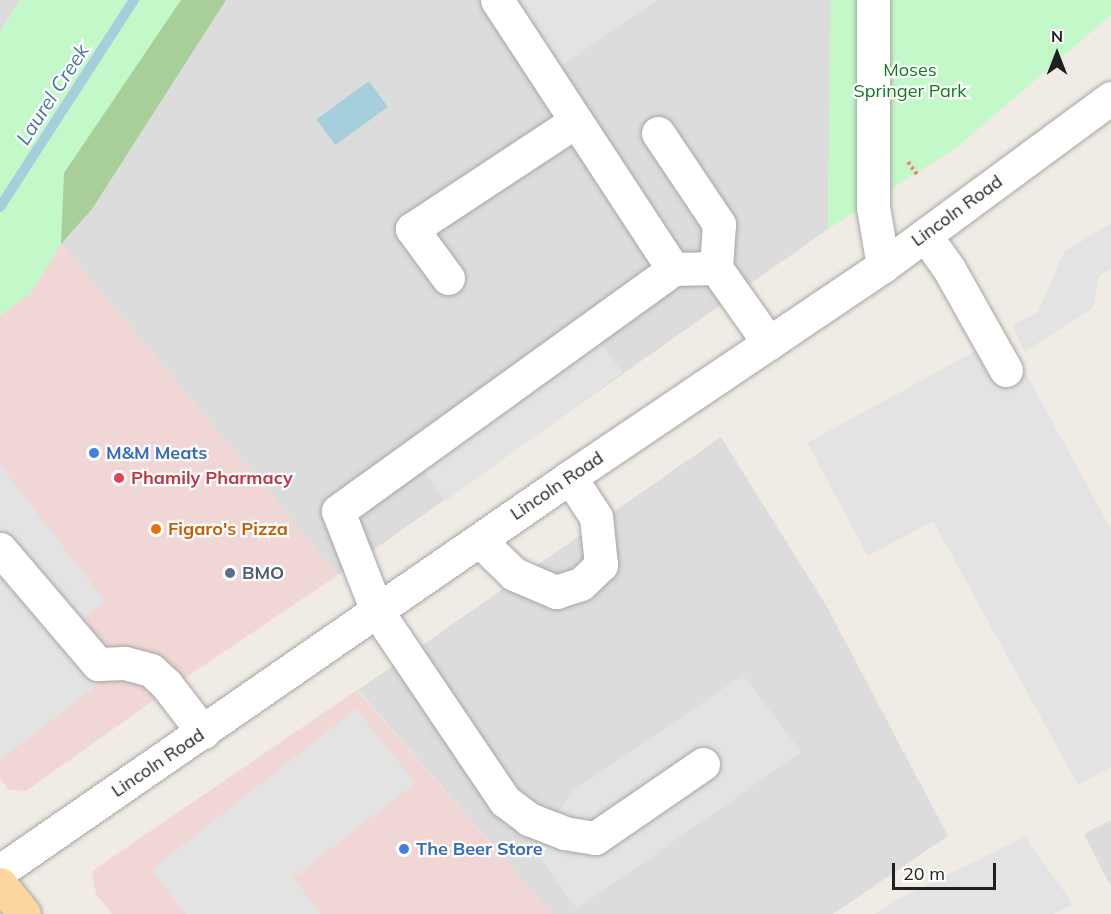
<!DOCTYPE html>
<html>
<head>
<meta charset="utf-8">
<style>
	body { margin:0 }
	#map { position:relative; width:1111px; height:914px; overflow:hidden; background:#f0ece5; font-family:Mulish,sans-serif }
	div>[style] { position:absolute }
	.residential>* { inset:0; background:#dddcdc }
	.commercial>* { inset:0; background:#f0d7d5 }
	.forest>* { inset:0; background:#a8cf9a }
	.park>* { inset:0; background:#c3f9c9 }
	.parking>* { inset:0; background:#e3e3e3; transform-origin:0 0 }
	.water>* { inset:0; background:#a6cfdd; transform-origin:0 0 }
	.stream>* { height:10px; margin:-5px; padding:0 5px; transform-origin:5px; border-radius:5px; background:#a6cfdd }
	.path>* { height:4px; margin-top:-2px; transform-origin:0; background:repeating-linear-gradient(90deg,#f9806d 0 3px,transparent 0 6px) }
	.roads { filter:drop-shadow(0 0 2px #a6a6a6) drop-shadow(0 0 2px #a6a6a6) }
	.minor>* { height:33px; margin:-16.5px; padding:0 16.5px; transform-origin:16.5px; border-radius:16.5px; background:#fff }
	.major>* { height:33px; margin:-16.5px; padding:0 16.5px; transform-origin:16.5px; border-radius:16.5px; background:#fbd69f }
	.dots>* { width:16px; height:16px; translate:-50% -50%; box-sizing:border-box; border:3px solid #fff; border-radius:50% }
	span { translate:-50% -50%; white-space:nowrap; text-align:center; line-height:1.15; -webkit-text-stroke:4.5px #fff; paint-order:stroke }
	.park-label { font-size:18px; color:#0c7d19 }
	.street-label { font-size:18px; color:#1f1f1f }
	.shop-label { font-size:18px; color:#366cbe; font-weight:700 }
	.left { translate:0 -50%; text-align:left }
	.health-label { font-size:18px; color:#be3a42; font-weight:700 }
	.food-label { font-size:18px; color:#c56008; font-weight:700 }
	.service-label { font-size:18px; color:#4e5e75; font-weight:700 }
	.water-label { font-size:20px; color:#4975a6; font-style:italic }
	.north { position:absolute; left:1027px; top:24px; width:60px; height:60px; -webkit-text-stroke:4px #fff; paint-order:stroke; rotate:0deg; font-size:16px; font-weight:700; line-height:24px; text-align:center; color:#1f1f1f }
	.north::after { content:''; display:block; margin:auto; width:21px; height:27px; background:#1f1f1f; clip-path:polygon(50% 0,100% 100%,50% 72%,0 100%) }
	.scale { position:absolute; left:892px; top:863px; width:104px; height:27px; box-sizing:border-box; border:3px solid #1f1f1f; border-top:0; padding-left:8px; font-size:18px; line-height:21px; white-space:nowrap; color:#1f1f1f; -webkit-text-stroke:4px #fff; paint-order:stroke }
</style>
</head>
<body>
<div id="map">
	<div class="residential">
		<div style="clip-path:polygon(0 0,20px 0,0 33px)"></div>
		<div style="clip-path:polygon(181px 0,831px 0,828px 229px,338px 575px,61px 244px,64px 173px)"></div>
		<div style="clip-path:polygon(721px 437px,826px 605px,948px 836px,833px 914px,552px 914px,358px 690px)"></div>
		<div style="clip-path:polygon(1111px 820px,1111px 887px,1084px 834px)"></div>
	</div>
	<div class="commercial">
		<div style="clip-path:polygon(61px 244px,338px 575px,185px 678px,26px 791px,9px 790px,0 779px,0 315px,30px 294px)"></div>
		<div style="clip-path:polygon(357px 690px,552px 914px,112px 914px,96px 894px,92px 871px)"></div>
	</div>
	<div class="forest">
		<div style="clip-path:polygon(45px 0,226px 0,92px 209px,22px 288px)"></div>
	</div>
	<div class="park">
		<div style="clip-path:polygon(20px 0,181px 0,64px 173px,61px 244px,30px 294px,0 315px,0 33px)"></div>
		<div style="clip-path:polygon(831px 0,1111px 0,1111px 15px,956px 148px,828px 229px)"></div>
	</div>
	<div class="parking">
		<div style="clip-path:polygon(508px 0,658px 0,557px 69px)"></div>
		<div style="clip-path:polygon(1111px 223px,1111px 269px,1099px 276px,1093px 308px,1024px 352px,1013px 325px,1038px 312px,1064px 252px)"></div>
		<div style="left:584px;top:320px;width:65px;height:218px;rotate:54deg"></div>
		<div style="clip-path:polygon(1005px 335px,1111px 529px,1111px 767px,1078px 785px,933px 521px,868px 556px,807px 443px)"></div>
		<div style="clip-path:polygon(0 465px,105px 601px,81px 621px,118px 669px,0 760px)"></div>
		<div style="clip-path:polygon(743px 675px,801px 752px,577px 909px,534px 849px,571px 792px)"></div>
		<div style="clip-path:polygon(356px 709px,415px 783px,293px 878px,321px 914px,186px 914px,151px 870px)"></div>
		<div style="clip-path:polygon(1025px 837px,1073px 904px,1054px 914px,876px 914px,894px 901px)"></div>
	</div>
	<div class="water">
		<div style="left:369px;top:81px;width:32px;height:65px;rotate:54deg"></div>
	</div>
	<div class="stream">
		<div style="left:0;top:207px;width:247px;rotate:-57.1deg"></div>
	</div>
	<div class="path">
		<div style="left:908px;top:162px;width:17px;rotate:54deg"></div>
	</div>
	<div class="roads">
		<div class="minor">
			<div style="left:497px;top:0;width:321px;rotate:56.8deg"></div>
			<div style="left:873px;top:0;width:207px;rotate:90deg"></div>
			<div style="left:873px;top:207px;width:60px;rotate:80.4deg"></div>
			<div style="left:658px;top:133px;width:110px;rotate:56.2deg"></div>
			<div style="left:719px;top:224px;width:44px;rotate:93.9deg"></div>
			<div style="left:716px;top:268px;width:92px;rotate:54.8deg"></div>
			<div style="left:925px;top:235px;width:42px;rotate:54.8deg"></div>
			<div style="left:949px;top:269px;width:116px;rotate:60.6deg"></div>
			<div style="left:448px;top:278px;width:61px;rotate:-126.3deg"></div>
			<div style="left:412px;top:229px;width:196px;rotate:-33.4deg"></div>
			<div style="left:479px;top:540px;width:49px;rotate:44.2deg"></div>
			<div style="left:514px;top:574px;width:46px;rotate:23.2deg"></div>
			<div style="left:556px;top:592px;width:26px;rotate:-18deg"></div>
			<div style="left:581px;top:584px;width:28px;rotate:-44deg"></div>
			<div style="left:601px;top:565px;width:48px;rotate:-95.9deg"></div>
			<div style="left:596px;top:517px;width:48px;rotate:-123deg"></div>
			<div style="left:0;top:549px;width:151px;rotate:49.6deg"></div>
			<div style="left:98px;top:664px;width:27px;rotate:-2deg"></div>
			<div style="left:125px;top:663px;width:27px;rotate:15deg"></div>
			<div style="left:151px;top:670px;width:21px;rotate:43deg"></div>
			<div style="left:166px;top:684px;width:61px;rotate:52.4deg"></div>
			<div style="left:703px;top:764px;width:131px;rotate:145.6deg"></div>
			<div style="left:595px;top:838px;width:30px;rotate:-171deg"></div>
			<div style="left:565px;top:833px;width:39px;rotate:-159deg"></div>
			<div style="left:529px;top:819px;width:30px;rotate:-143deg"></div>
			<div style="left:505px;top:801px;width:229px;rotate:-124deg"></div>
			<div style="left:377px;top:611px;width:107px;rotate:-111.3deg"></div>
			<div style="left:338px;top:511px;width:413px;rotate:-35.8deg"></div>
			<div style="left:673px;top:269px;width:43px;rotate:-1.3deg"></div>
			<div style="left:0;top:871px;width:693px;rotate:-34.65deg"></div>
			<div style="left:570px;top:477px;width:377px;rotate:-34deg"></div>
			<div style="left:883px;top:266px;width:283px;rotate:-36.4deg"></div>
		</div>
		<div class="major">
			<div style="left:0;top:884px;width:38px;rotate:51deg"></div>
		</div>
	</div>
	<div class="dots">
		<div style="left:94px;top:453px;background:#3f7fe0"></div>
		<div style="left:119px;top:478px;background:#e0444e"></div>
		<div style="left:156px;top:529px;background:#e8710a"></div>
		<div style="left:230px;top:573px;background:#5c6f8a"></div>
		<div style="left:404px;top:849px;background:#3f7fe0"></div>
	</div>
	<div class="park-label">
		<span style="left:910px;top:81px">Moses<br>Springer Park</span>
	</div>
	<div class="street-label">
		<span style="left:957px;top:211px;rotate:-36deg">Lincoln Road</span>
		<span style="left:557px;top:486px;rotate:-34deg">Lincoln Road</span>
		<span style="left:158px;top:763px;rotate:-34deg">Lincoln Road</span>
	</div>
	<div class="shop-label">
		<span class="left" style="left:106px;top:453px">M&amp;M Meats</span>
		<span class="left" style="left:416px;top:849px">The Beer Store</span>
	</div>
	<div class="health-label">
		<span class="left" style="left:131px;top:478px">Phamily Pharmacy</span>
	</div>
	<div class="food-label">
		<span class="left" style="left:168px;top:529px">Figaro's Pizza</span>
	</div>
	<div class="service-label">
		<span class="left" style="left:242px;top:573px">BMO</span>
	</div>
	<div class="water-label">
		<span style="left:52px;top:94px;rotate:-57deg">Laurel Creek</span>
	</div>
	<div class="north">N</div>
	<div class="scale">20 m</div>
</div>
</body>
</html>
